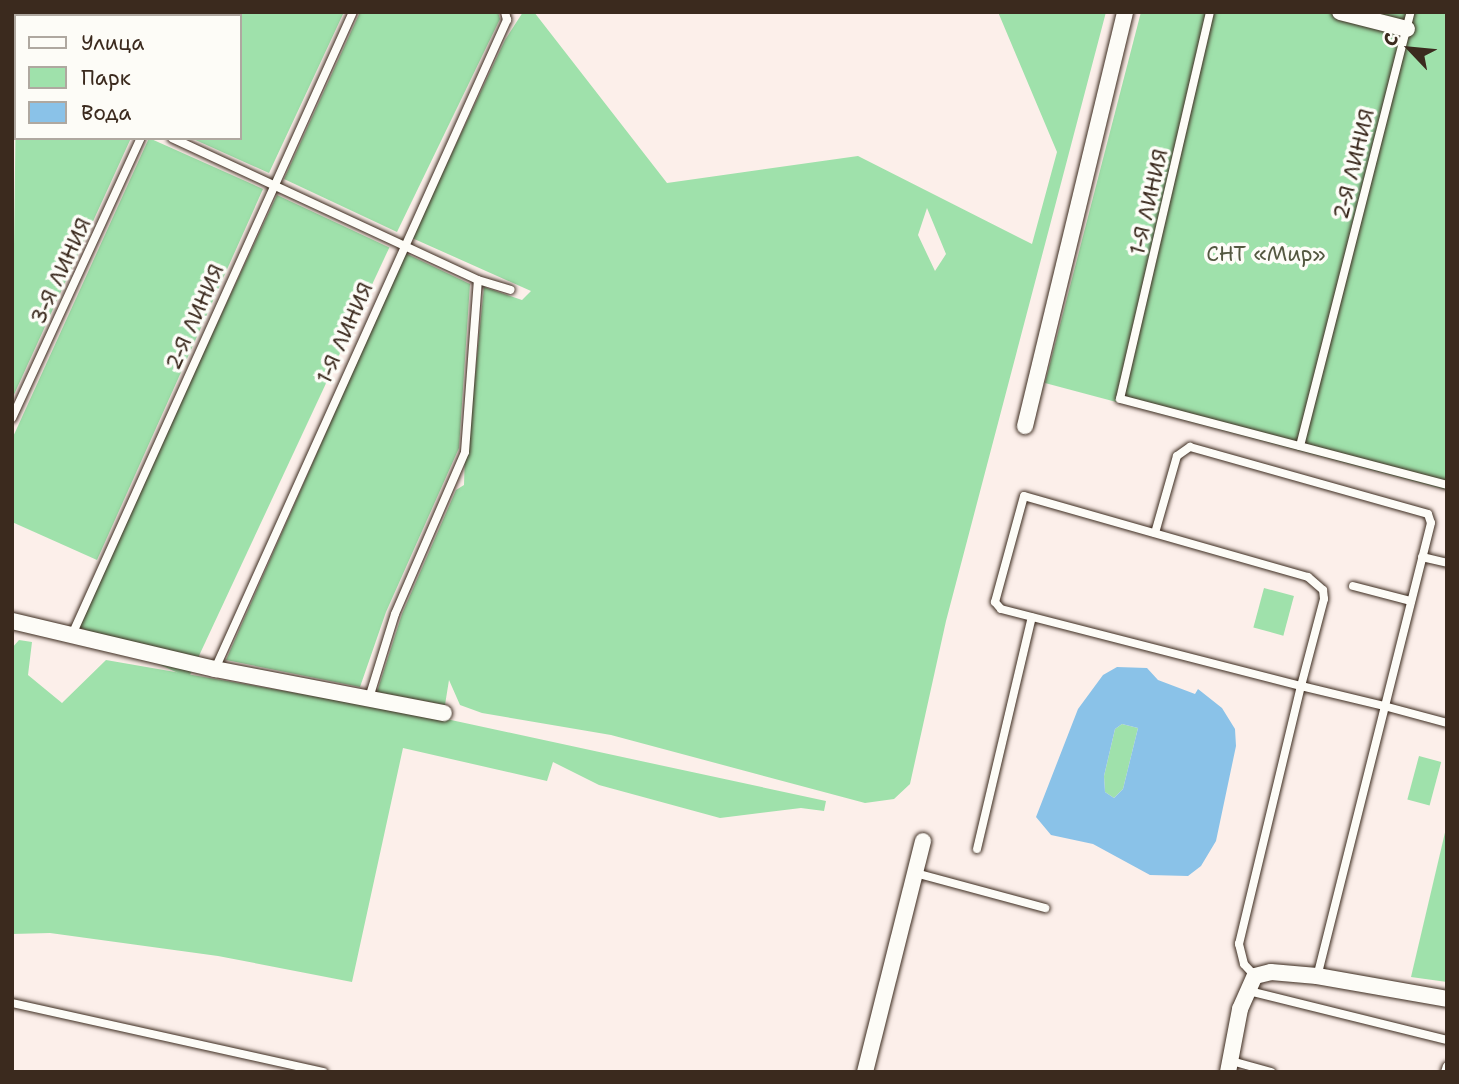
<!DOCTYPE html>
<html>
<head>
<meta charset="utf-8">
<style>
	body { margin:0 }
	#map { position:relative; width:1459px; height:1084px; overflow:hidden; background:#fcefea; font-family:"Shantell Sans",sans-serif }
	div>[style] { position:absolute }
	.green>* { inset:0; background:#9fe1ab; transform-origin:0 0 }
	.water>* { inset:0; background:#8ac2e8 }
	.roads { filter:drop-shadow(0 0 2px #3b2a1e) drop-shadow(0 0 2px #3b2a1e) }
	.service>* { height:8px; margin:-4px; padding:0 4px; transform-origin:4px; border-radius:4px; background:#fdfcf7 }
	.minor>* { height:16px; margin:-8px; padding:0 8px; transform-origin:8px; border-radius:8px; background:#fdfcf7 }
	span { translate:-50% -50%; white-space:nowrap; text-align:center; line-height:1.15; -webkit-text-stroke:7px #fdfcf7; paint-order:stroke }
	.street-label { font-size:21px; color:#3b2a1e }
	.park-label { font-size:21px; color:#545841 }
	.frame { position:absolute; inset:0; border:14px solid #3b2a1e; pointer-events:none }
	.legend { position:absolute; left:14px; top:14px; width:228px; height:126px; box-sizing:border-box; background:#fdfcf7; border:2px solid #afa8a0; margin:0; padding:9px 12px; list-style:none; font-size:21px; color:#3b2a1e }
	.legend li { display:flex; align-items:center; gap:14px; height:35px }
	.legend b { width:35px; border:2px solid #afa8a0 }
	.north { position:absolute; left:1375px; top:14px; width:70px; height:70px; -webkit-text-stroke:5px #fdfcf7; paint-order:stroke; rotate:296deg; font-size:19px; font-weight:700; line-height:28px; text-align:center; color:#3b2a1e }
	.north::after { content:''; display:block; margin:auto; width:24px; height:32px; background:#3b2a1e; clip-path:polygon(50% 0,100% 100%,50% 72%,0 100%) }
</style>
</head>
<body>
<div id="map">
	<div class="green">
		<div style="clip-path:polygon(12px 12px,34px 12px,16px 16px,14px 57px)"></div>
		<div style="clip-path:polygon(51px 12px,189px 12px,49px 16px)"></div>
		<div style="clip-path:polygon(206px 12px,344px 12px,269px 173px,191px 138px,240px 138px,240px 16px,204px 16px)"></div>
		<div style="clip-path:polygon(360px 12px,498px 12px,500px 19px,397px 232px,284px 179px)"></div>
		<div style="clip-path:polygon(evenodd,523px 12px,534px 12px,667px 183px,858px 156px,1032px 244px,1057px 152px,998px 12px,1106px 12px,946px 621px,910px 784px,894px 799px,865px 803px,611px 735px,482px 713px,460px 705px,449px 680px,445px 705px,377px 692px,402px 614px,456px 490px,464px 485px,467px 384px,475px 376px,484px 287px,522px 300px,531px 291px,412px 238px,505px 40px,523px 12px,927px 208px,946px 254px,935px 271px,918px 235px,927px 208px)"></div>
		<div style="clip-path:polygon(1141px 12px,1447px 12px,1447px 490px,1045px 383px)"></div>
		<div style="clip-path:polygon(16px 92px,16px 138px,131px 138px,12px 399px)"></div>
		<div style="clip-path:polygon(149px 138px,263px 189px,97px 560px,12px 522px,12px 439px)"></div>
		<div style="left:277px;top:195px;width:124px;height:475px;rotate:25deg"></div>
		<div style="clip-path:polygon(405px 253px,470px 284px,459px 448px,386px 612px,360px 687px,226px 660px)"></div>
		<div style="left:1264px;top:588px;width:31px;height:41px;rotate:15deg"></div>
		<div style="clip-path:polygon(19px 640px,32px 642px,28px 675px,62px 703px,106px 660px,451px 720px,826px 801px,824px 811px,801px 808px,720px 818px,599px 785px,553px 762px,547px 781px,403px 748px,352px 982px,218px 956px,50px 933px,12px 934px,12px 648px)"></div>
		<div style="clip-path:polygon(1122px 724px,1138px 728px,1123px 789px,1114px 798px,1105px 792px,1104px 776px,1115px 729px)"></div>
		<div style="left:1419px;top:756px;width:23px;height:45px;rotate:15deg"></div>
		<div style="clip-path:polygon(1447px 824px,1447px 982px,1411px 977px)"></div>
	</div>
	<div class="water">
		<div style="clip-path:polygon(evenodd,1117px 667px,1147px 668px,1158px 680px,1195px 694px,1198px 689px,1222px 708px,1235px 729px,1236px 746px,1216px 841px,1201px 866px,1188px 876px,1150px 875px,1093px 844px,1051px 835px,1036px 817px,1078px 709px,1103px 675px,1117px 667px,1122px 724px,1138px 728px,1123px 789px,1114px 798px,1105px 792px,1104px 776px,1115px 729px,1122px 724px)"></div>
	</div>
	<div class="roads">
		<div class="service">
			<div style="left:1210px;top:12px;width:397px;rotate:103.1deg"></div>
			<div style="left:1120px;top:399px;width:338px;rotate:14.7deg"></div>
			<div style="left:41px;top:16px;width:4px;rotate:-63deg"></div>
			<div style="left:197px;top:16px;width:4px;rotate:-76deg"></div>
			<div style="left:12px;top:80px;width:9px;rotate:-63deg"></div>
			<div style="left:172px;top:138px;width:337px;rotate:24.9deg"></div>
			<div style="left:478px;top:280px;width:34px;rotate:17deg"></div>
			<div style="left:12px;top:418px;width:308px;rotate:-65.3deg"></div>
			<div style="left:1300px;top:446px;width:448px;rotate:-75.7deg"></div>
			<div style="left:1155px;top:533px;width:80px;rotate:-74.1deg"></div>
			<div style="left:1177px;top:456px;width:16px;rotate:-35deg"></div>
			<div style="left:1190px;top:447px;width:247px;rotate:15.7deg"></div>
			<div style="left:1428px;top:514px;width:9px;rotate:72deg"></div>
			<div style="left:1431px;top:523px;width:467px;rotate:104.1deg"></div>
			<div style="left:1422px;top:557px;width:26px;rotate:13deg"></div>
			<div style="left:1353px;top:586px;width:60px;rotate:14.5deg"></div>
			<div style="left:71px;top:637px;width:686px;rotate:-65.72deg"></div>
			<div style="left:215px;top:669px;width:712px;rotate:-65.78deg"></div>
			<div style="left:507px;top:20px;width:8px;rotate:-104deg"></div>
			<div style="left:369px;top:698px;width:88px;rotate:-72.8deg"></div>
			<div style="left:395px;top:614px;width:176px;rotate:-66.6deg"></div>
			<div style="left:465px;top:452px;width:172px;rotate:-85.7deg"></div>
			<div style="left:977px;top:849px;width:238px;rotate:-76.7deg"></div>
			<div style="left:915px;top:873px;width:135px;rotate:15.1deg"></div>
			<div style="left:1255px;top:976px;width:16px;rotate:-133deg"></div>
			<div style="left:1244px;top:964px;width:21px;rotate:-104deg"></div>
			<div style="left:1239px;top:944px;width:265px;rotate:-76.5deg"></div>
			<div style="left:1301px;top:686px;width:90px;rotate:-75.2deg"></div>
			<div style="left:1324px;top:599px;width:9px;rotate:-96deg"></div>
			<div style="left:1323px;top:590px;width:20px;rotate:-139deg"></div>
			<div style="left:1308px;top:577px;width:295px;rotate:-164.1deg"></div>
			<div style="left:1024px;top:496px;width:110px;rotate:105.3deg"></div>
			<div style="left:995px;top:602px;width:9px;rotate:49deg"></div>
			<div style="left:1001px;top:609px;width:310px;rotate:14.4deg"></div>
			<div style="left:1301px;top:686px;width:85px;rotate:13.5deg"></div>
			<div style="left:1384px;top:706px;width:65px;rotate:15.1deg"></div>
			<div style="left:1249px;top:991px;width:204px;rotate:13.9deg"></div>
			<div style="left:12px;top:1003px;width:319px;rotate:12.5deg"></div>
			<div style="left:1228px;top:1060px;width:45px;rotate:15.6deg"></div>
			<div style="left:1445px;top:1072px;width:6px;rotate:-72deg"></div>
		</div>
		<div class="minor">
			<div style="left:1340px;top:12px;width:69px;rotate:14.2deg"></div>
			<div style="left:1025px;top:426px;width:426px;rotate:-76.4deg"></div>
			<div style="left:12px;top:621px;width:209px;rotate:13.3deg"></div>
			<div style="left:215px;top:669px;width:233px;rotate:10.9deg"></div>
			<div style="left:865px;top:1072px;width:238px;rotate:-75.9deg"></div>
			<div style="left:1228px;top:1072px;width:64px;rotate:-79.2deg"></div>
			<div style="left:1240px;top:1009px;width:36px;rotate:-66deg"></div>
			<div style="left:1255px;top:976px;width:16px;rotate:-14deg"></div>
			<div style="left:1271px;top:972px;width:46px;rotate:5deg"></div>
			<div style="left:1317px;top:976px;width:132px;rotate:10deg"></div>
		</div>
	</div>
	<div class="street-label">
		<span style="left:1354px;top:164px;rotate:-76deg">2-Я ЛИНИЯ</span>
		<span style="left:1149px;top:202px;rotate:-77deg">1-Я ЛИНИЯ</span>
		<span style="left:61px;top:271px;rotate:-65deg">3-Я ЛИНИЯ</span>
		<span style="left:195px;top:317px;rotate:-66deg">2-Я ЛИНИЯ</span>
		<span style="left:345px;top:333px;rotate:-66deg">1-Я ЛИНИЯ</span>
	</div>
	<div class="park-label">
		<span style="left:1266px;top:254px">СНТ «Мир»</span>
	</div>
	<div class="frame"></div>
	<ul class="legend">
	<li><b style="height:9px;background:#fdfcf7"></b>Улица</li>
	<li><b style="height:19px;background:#9fe1ab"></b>Парк</li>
	<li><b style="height:19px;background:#8ac2e8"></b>Вода</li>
	</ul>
	<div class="north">С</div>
</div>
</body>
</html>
